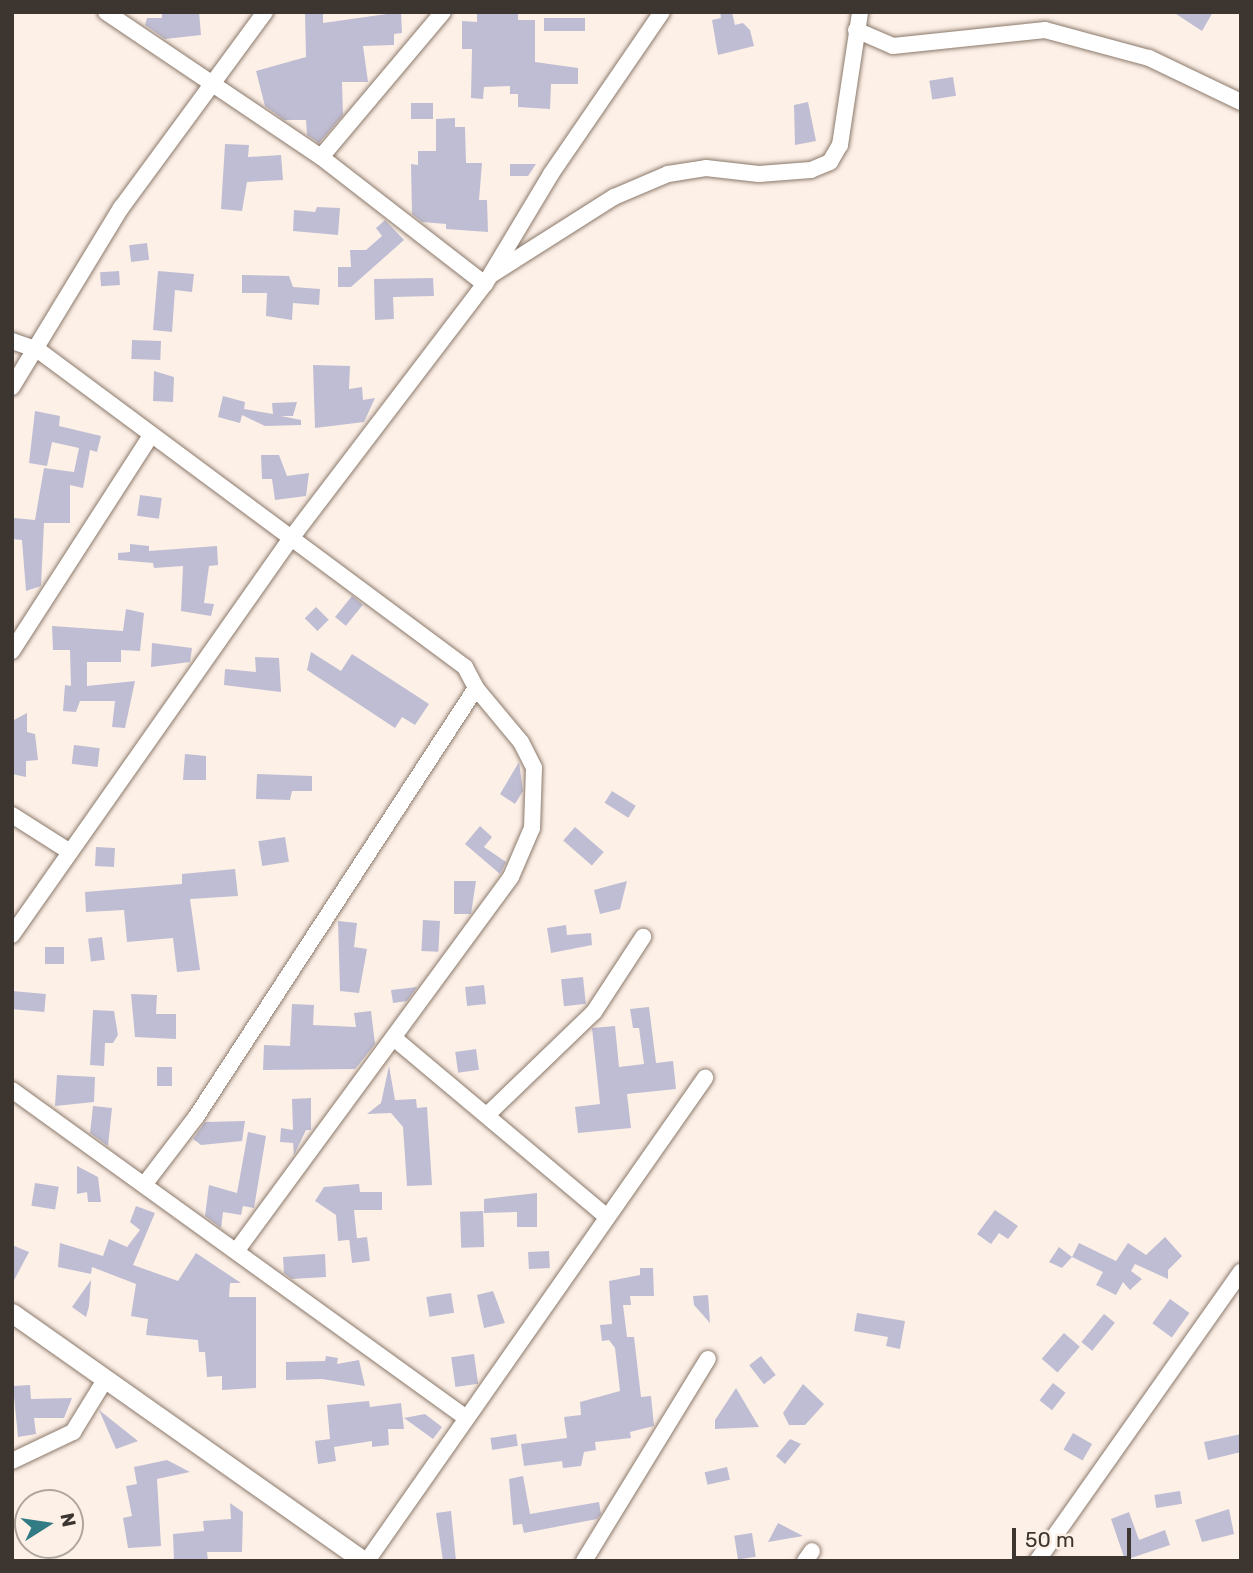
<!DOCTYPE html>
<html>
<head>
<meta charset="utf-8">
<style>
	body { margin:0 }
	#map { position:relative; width:1253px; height:1573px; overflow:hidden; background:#fdf0e7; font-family:Rubik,sans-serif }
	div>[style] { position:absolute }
	.building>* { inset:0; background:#bfbdd3; transform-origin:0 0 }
	.roads { filter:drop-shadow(0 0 2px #8b796b) drop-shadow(0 0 2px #8b796b) }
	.minor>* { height:16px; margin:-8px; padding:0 8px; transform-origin:8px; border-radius:8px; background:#fff }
	.tertiary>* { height:19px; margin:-9.5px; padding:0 9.5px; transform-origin:9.5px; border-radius:9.5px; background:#fff }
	span { translate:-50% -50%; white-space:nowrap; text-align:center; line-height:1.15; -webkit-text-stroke:5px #fdf0e7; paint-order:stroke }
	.frame { position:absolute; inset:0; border:14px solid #3d3630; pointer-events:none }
	.north { position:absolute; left:14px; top:1489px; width:70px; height:70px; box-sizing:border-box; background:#fdf0e7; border:2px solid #b0a69e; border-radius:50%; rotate:78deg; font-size:19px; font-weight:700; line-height:28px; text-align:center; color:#3d3630 }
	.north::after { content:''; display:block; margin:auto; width:24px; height:32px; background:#337b84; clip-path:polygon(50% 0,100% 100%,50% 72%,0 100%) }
	.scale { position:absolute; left:1012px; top:1528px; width:119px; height:32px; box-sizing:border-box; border:4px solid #3d3630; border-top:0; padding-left:9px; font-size:21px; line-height:24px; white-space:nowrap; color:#3d3630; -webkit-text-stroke:5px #fdf0e7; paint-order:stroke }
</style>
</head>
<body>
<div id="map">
	<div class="building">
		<div style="clip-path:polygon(162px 12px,199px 12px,201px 35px,165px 39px,145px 25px,147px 18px,162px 18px)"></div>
		<div style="clip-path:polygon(305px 12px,323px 12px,323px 23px,401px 12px,402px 33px,394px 34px,394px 45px,363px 46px,368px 82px,342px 82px,343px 115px,319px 143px,307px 135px,306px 120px,284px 120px,265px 106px,256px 71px,306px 57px)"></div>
		<div style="clip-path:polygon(477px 12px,518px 12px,518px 20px,535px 20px,535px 62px,578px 68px,578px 84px,551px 84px,550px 109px,518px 107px,518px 94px,510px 94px,510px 86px,484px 87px,483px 99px,471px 98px,472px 49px,462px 49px,462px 21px,477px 22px)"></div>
		<div style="clip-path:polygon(720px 12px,732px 12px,735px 25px,743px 23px,750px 30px,754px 46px,718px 55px,712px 20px,721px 18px)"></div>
		<div style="clip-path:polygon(1173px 12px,1213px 12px,1202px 31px)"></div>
		<div style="left:544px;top:18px;width:41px;height:13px"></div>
		<div style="left:953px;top:77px;width:19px;height:24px;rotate:81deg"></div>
		<div style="clip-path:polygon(808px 102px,816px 141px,795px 145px,794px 105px)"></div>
		<div style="left:433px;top:103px;width:16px;height:22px;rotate:90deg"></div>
		<div style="clip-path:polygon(455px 118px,455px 127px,465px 127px,466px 163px,482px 163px,479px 200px,487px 200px,488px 232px,446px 229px,446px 224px,422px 222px,412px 214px,411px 164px,418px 165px,418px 151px,436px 151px,436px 119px)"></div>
		<div style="clip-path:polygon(225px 144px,249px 145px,248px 157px,281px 155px,283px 180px,247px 182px,242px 211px,221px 209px)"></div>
		<div style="clip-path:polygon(510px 164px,536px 164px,528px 176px,510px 176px)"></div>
		<div style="clip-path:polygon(317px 207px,340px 208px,338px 235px,293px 231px,294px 210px,315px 212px)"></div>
		<div style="clip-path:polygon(385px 220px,404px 240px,351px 287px,338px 287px,338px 267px,351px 267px,350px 250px,366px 250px,382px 236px,376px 228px)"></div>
		<div style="left:147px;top:243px;width:17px;height:18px;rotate:83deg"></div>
		<div style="left:119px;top:271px;width:14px;height:19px;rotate:86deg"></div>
		<div style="clip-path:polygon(158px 271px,194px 274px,192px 292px,175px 290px,172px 332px,153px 330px)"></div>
		<div style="clip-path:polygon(242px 275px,289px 276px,293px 287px,320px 289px,319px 305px,293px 303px,292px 320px,266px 316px,267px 293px,242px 293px)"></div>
		<div style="clip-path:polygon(433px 278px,434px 296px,393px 297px,394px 319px,375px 320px,374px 279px)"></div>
		<div style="left:132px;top:340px;width:29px;height:19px;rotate:2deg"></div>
		<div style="clip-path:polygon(313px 365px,350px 366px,349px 389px,362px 387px,363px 400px,375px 398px,364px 422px,315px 428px)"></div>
		<div style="clip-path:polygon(154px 371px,174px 377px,173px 402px,153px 401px)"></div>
		<div style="clip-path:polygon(223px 396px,245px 402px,244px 409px,273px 414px,272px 403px,297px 402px,293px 416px,281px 416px,301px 420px,301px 425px,265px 426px,242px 415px,240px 423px,218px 417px)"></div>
		<div style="clip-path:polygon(35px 411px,60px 416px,59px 426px,101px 436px,97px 452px,90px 450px,83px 488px,70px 485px,70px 523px,44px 523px,41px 586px,26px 591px,22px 540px,12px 539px,14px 518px,35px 520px,44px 468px,74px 472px,79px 448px,52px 442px,47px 466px,29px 463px)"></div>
		<div style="clip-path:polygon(261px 455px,279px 455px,287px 476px,309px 473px,306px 496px,275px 500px,272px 479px,262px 479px)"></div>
		<div style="left:140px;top:495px;width:22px;height:21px;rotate:8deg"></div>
		<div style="clip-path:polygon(130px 544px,149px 546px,149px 551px,217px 546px,218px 565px,209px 566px,204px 603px,214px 604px,211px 616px,181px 611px,183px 566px,154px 568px,153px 563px,118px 560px,118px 553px,130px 552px)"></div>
		<div style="left:352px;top:596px;width:14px;height:27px;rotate:39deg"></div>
		<div style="left:316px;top:607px;width:18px;height:16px;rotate:45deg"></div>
		<div style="clip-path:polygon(126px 609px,144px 613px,140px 651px,121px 650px,121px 662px,87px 662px,87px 686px,135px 681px,125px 728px,112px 727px,115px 701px,80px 701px,76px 712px,63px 711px,65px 685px,71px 686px,70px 650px,53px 650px,52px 626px,123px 631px)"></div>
		<div style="clip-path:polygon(152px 643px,192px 648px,190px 662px,151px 667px)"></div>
		<div style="clip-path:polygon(311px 652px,341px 671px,352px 654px,429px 704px,415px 725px,402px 717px,395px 728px,307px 670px)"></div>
		<div style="clip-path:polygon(255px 657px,279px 658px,281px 692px,224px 685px,225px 669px,256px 672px)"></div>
		<div style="clip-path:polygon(27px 713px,27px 732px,35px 734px,38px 760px,26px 761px,26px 777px,12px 774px,12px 721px)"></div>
		<div style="left:74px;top:745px;width:26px;height:19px;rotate:7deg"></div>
		<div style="clip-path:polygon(185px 754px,206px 756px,206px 780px,183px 780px)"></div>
		<div style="clip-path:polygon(519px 762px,523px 791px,515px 804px,500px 794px)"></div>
		<div style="clip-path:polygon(257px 774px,312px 776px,312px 791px,292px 791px,290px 800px,256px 799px)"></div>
		<div style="left:612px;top:791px;width:28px;height:14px;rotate:32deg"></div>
		<div style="clip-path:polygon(480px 826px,492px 837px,484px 847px,506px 862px,500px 874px,465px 844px)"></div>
		<div style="left:575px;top:827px;width:38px;height:18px;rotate:41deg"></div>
		<div style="left:285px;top:837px;width:25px;height:27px;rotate:81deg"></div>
		<div style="left:96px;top:847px;width:19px;height:19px;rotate:3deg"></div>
		<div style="clip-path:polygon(235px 869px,238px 896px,190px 899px,200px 970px,177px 972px,173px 938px,127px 942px,124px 910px,86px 912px,85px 892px,182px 884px,182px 874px)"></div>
		<div style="clip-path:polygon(454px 881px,476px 881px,471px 914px,454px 914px)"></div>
		<div style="clip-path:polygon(627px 881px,620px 909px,600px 914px,594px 890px)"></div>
		<div style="left:423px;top:920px;width:17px;height:31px;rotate:3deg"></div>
		<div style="clip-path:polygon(338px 921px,357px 923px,354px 947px,367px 949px,359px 993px,340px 991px)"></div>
		<div style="clip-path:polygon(566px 925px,567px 935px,591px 933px,592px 945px,551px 953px,547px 928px)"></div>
		<div style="left:102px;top:937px;width:23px;height:14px;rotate:83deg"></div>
		<div style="left:45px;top:947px;width:19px;height:17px"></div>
		<div style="left:583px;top:977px;width:27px;height:22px;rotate:84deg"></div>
		<div style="left:484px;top:985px;width:19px;height:19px;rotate:84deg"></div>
		<div style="clip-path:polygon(417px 987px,407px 1001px,393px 1003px,391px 990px)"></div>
		<div style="left:12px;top:991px;width:34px;height:18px;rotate:5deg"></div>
		<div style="clip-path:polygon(131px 994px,157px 995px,156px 1014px,176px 1014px,176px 1039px,135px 1037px)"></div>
		<div style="clip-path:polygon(292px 1004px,314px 1005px,313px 1025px,356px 1027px,354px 1013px,371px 1011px,375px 1044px,355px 1069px,263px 1070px,264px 1045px,290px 1046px)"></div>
		<div style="clip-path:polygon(649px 1007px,656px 1063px,673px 1061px,676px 1089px,627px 1094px,631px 1128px,578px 1133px,575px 1107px,600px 1104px,592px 1028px,615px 1026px,619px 1067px,644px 1064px,639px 1028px,633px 1028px,630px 1009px)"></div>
		<div style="clip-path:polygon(93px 1010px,114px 1011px,118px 1035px,113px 1043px,105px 1043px,104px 1066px,90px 1065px)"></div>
		<div style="left:476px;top:1049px;width:21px;height:21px;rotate:82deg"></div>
		<div style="clip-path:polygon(389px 1066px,395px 1100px,416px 1099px,417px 1108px,427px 1107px,432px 1185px,407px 1186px,403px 1127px,391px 1113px,367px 1114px,381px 1103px)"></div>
		<div style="left:157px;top:1067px;width:15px;height:19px"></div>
		<div style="clip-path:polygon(57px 1075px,95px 1077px,94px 1102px,55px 1106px)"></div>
		<div style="clip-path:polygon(311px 1098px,311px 1130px,306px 1130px,294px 1155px,293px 1143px,280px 1142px,281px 1128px,293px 1130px,292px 1099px)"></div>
		<div style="clip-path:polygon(93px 1106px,112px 1108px,108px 1146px,90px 1133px)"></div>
		<div style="clip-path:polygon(245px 1121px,242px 1141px,201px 1145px,193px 1139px,205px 1122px)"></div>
		<div style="clip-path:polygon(248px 1132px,266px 1136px,254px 1208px,243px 1206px,241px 1215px,223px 1212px,221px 1228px,205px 1216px,209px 1185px,237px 1193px)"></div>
		<div style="clip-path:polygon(77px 1166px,98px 1177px,101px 1202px,88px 1202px,87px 1192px,77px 1194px)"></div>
		<div style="left:35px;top:1183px;width:24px;height:23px;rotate:9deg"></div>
		<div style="clip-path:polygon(359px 1184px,360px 1192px,382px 1192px,382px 1210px,354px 1210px,357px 1239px,338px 1241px,336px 1215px,315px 1201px,324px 1187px)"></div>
		<div style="clip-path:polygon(537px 1193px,537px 1227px,517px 1227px,517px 1212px,484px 1213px,484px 1199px)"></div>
		<div style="clip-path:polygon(136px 1206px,155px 1213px,133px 1265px,178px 1281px,196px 1253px,241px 1283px,230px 1283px,229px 1297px,256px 1297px,256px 1388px,222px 1390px,222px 1376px,207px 1377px,205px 1352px,199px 1352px,198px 1340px,146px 1335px,148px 1319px,131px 1316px,136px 1284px,92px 1267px,91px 1274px,58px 1267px,60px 1243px,103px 1256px,109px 1239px,127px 1247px,140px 1230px,130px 1222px)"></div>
		<div style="clip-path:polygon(995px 1210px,1018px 1226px,1008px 1239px,999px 1233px,991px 1244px,977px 1234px)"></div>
		<div style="left:483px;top:1211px;width:36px;height:23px;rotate:88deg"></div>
		<div style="left:367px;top:1237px;width:24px;height:18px;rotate:83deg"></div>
		<div style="clip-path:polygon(1165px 1237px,1182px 1256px,1168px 1270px,1168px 1279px,1135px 1264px,1131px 1271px,1142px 1279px,1130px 1290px,1123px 1282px,1116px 1295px,1096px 1285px,1103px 1272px,1072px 1257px,1079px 1243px,1116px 1261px,1128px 1243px,1146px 1255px)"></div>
		<div style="clip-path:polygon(12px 1245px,29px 1252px,12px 1284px)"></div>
		<div style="clip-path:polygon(1059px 1247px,1072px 1257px,1062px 1268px,1049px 1262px)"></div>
		<div style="left:549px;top:1251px;width:17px;height:21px;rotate:87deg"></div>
		<div style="clip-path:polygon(325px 1254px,326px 1277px,292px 1279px,284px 1273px,283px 1257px)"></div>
		<div style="clip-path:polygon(640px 1268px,653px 1268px,654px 1296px,630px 1296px,631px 1305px,623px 1305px,627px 1337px,634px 1337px,641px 1397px,651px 1396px,654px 1426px,630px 1432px,631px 1438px,595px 1442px,596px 1450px,584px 1452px,581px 1466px,563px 1468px,562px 1461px,524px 1466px,521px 1444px,567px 1438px,564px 1417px,581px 1415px,580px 1402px,620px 1391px,615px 1348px,609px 1340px,602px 1341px,600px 1325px,612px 1324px,609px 1281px,640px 1275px)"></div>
		<div style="clip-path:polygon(91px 1280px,89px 1306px,86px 1317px,72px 1307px)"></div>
		<div style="clip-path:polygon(493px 1291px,505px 1323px,484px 1328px,477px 1295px)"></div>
		<div style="left:451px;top:1293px;width:20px;height:25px;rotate:81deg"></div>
		<div style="clip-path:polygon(708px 1295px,710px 1323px,694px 1305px,693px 1296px)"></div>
		<div style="left:1170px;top:1299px;width:24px;height:30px;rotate:36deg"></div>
		<div style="clip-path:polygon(857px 1313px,905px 1321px,900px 1349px,886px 1346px,888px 1337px,854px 1331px)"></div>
		<div style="left:1104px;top:1314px;width:14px;height:36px;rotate:39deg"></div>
		<div style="left:1064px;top:1333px;width:21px;height:34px;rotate:41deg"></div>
		<div style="left:474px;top:1354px;width:30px;height:23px;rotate:82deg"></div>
		<div style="clip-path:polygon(326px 1356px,338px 1358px,337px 1364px,359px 1360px,365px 1386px,322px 1379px,286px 1380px,286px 1362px,325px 1361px)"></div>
		<div style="left:761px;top:1356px;width:24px;height:15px;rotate:52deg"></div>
		<div style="left:1053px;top:1383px;width:16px;height:22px;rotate:38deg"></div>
		<div style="clip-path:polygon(803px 1384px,824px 1404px,805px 1425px,789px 1425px,783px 1413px)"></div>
		<div style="clip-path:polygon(30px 1385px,31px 1399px,72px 1398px,64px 1418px,34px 1418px,36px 1434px,18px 1437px,13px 1386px)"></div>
		<div style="clip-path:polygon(736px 1388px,759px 1427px,715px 1429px,715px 1420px)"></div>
		<div style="clip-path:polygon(369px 1401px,370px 1407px,401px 1403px,404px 1429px,388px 1429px,389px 1445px,372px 1447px,372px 1441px,334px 1447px,336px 1461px,318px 1464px,315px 1441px,330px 1439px,327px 1405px)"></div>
		<div style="clip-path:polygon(99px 1410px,138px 1441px,116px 1449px)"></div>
		<div style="clip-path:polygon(425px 1414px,442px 1427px,433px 1439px,404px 1418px)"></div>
		<div style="left:1073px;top:1433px;width:22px;height:19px;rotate:30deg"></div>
		<div style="left:516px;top:1434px;width:12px;height:26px;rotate:81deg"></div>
		<div style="clip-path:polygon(1241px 1434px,1241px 1452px,1208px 1460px,1204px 1442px)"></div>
		<div style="clip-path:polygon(790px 1439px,801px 1444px,785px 1464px,776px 1456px)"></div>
		<div style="clip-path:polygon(167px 1460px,190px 1472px,157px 1479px,161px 1546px,128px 1548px,123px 1518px,132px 1516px,126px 1486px,137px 1484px,134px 1467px)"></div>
		<div style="left:727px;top:1467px;width:13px;height:23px;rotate:77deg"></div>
		<div style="clip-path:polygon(523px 1476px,530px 1514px,599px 1502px,601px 1514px,597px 1519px,524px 1533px,522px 1524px,513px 1525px,509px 1479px)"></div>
		<div style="left:1180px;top:1491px;width:13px;height:26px;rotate:81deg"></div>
		<div style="clip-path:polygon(230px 1503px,243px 1512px,242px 1552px,207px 1552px,208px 1561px,174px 1561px,173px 1534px,204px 1531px,203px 1521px,231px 1519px)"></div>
		<div style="clip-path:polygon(1229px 1509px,1234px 1534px,1202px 1542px,1195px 1520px)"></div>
		<div style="clip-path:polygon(451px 1511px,456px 1561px,443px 1561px,436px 1513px)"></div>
		<div style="clip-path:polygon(1129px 1512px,1139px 1540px,1165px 1530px,1170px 1545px,1125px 1560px,1111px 1519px)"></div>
		<div style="clip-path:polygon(778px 1523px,803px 1536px,768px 1542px)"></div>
		<div style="left:752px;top:1533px;width:24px;height:18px;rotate:81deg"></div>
	</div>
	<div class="roads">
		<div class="minor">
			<div style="left:106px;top:12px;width:259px;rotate:34deg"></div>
			<div style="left:321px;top:157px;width:207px;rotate:37.8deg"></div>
			<div style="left:856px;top:30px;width:40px;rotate:23.4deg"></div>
			<div style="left:893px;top:46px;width:153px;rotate:-6deg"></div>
			<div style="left:1045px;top:30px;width:108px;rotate:15.1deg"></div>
			<div style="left:1149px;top:58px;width:102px;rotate:25.6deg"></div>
			<div style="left:321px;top:157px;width:189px;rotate:-49.9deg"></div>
			<div style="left:491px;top:275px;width:146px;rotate:-32.4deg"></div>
			<div style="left:614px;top:197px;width:59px;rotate:-23.1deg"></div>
			<div style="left:668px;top:174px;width:38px;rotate:-9deg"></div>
			<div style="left:706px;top:168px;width:53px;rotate:6.5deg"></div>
			<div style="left:759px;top:174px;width:52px;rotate:-4.4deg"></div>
			<div style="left:811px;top:170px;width:21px;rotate:-23deg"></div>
			<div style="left:830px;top:162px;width:20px;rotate:-60deg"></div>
			<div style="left:840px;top:145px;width:134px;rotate:-81.4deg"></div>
			<div style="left:12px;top:341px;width:28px;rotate:19deg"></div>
			<div style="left:38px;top:350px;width:532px;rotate:36.59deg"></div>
			<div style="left:465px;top:667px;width:24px;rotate:62deg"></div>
			<div style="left:476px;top:688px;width:70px;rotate:50.2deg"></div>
			<div style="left:521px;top:742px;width:29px;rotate:63deg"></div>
			<div style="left:534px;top:768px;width:60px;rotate:91.9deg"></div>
			<div style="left:532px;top:828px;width:53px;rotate:113.2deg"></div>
			<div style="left:511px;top:877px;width:463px;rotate:126.3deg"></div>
			<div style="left:12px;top:387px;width:210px;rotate:-58.7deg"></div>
			<div style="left:121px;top:208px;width:243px;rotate:-53.7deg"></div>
			<div style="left:12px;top:651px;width:257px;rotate:-57.2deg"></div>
			<div style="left:12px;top:815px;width:69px;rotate:32.5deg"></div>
			<div style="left:12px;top:935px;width:487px;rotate:-54.9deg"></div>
			<div style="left:292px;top:537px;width:318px;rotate:-52.7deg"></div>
			<div style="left:485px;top:284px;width:128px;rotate:-59deg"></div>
			<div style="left:551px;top:174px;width:196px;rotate:-55.6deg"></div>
			<div style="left:395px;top:1039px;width:277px;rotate:40deg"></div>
			<div style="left:12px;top:1090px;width:559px;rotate:35.82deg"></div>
			<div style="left:488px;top:1114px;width:147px;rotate:-43.9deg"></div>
			<div style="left:594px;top:1012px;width:90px;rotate:-56.8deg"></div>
			<div style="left:144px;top:1185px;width:86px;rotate:-52.6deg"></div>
			<div style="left:196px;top:1117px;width:512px;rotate:-56.87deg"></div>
			<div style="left:12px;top:1461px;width:68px;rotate:-25.4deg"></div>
			<div style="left:73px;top:1432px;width:61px;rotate:-58.4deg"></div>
			<div style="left:367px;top:1561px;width:590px;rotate:-55.02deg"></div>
			<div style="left:584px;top:1561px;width:237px;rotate:-58.5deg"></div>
			<div style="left:805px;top:1561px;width:12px;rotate:-55deg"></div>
			<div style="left:1037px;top:1561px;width:354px;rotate:-54.8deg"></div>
		</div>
		<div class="tertiary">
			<div style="left:12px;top:1313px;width:430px;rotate:35.2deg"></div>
		</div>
	</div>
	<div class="frame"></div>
	<div class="north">N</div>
	<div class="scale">50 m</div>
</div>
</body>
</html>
